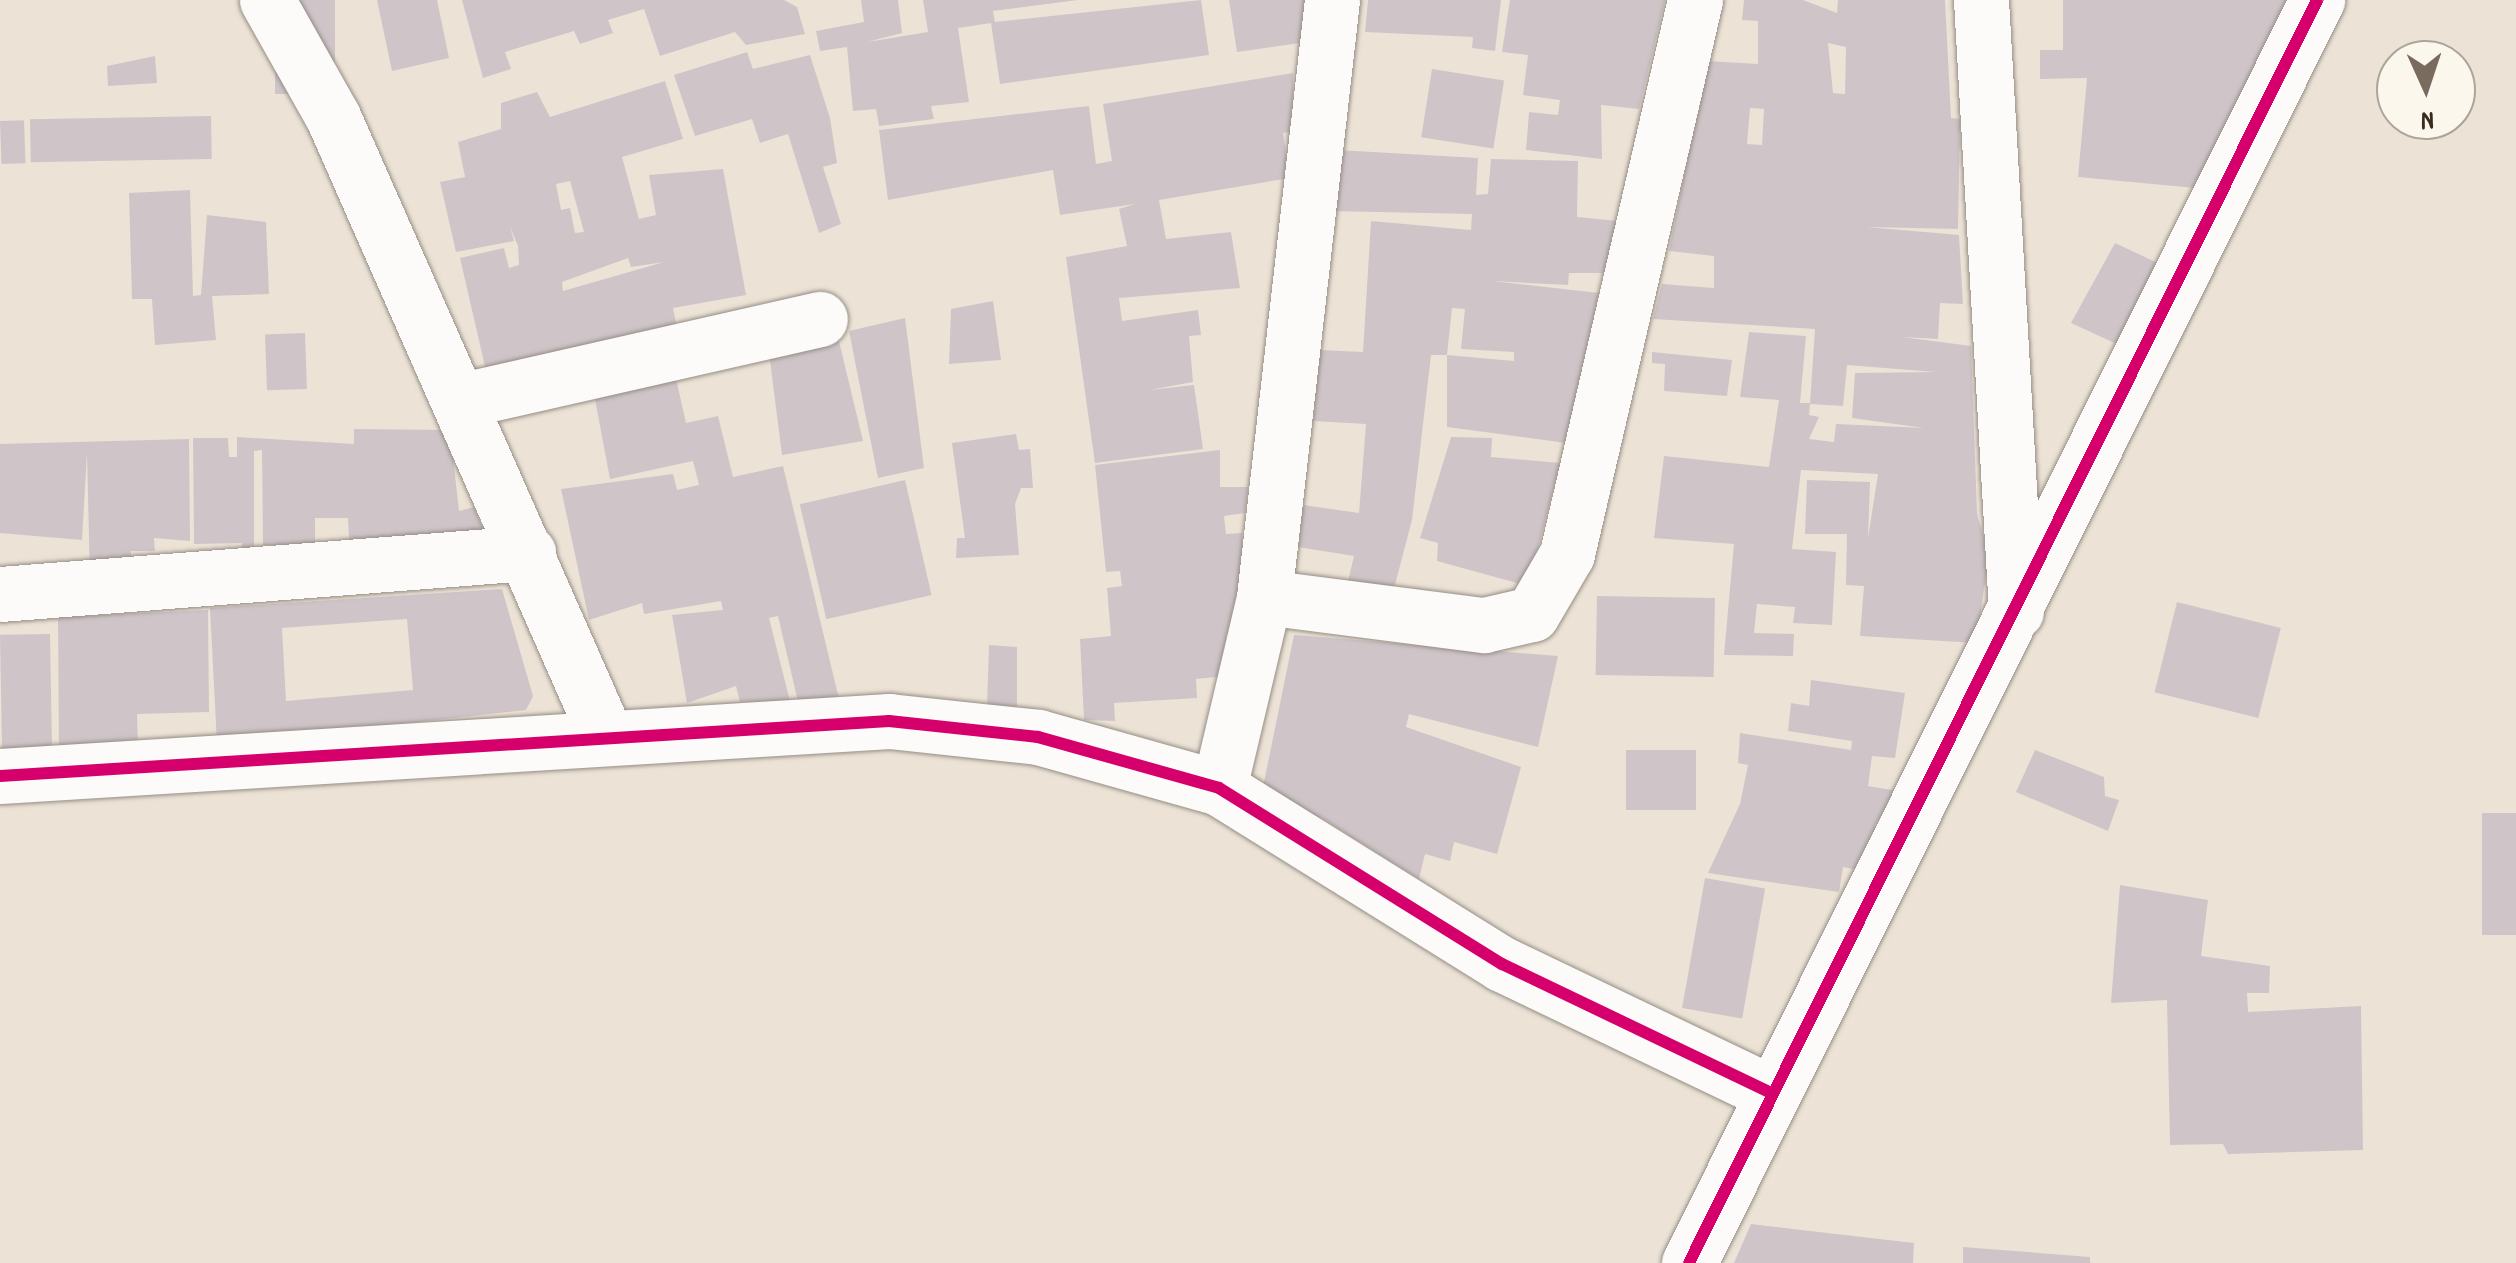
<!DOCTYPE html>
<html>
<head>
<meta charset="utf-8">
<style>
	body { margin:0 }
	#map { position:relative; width:2516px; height:1263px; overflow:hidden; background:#ece3d6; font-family:Dekko,sans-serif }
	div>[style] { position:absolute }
	.building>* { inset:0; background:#cfc5c9; transform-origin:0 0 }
	.roads { filter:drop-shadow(0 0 2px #958d85) drop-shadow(0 0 2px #958d85) }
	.minor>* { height:55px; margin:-27.5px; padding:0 27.5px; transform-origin:27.5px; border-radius:27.5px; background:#fcfbf9 }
	.cycleway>* { height:12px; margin:-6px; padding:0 6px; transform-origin:6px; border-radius:6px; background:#d6006c }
	span { translate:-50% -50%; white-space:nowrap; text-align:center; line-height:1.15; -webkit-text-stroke:9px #fbf7ec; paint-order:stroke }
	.north { position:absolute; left:2376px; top:40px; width:100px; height:100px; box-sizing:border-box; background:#fbf7ec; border:2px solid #aea59a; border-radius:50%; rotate:177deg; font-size:28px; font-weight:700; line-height:40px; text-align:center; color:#3b2a1e }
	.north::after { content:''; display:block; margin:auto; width:35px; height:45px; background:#796b5e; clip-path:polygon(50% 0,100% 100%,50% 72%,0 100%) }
</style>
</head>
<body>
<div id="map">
	<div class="building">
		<div style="left:275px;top:0;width:60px;height:94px"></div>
		<div style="clip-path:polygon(377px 0,437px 0,449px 58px,392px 71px)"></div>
		<div style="clip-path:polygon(462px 0,784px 0,797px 7px,805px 34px,746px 45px,735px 32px,660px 56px,644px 9px,608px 20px,613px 33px,580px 44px,574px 31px,505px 52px,511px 69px,483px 78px)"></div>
		<div style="clip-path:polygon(861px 0,898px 0,902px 33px,867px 42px,928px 32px,923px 0,1078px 0,993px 11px,995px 22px,1201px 0,1209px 55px,1000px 84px,991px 23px,958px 28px,969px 102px,931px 106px,934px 119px,879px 126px,876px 109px,853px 111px,847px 47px,820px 51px,816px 31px,864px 22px)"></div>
		<div style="clip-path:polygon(1229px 0,1306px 0,1300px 43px,1237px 52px)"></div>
		<div style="clip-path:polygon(1368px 0,1501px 0,1495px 51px,1472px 48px,1473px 37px,1365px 32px)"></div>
		<div style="clip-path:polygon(1510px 0,1665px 0,1639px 109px,1601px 105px,1602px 159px,1526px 150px,1529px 112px,1558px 115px,1560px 100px,1523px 95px,1528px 55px,1502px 52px)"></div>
		<div style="clip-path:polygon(evenodd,1744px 0,1803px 0,1837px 13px,1838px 0,1945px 0,1951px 118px,1960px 119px,1958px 229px,1867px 227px,1959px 235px,1963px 304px,1940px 303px,1938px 339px,1902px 337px,1971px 346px,1977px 514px,1989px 555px,1976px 643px,1860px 636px,1864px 586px,1846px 585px,1847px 534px,1805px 534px,1807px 480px,1870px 482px,1868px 538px,1878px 474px,1801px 470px,1792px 549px,1836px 552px,1832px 625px,1793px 623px,1795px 607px,1757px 604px,1754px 633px,1794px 634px,1793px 656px,1724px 655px,1734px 544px,1654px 538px,1664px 456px,1769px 467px,1779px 400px,1740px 397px,1749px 332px,1806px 336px,1800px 403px,1810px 403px,1815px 329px,1653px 319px,1662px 284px,1714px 288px,1714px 256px,1669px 251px,1707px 61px,1758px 64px,1758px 21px,1742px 20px,1744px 0,1828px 43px,1846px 47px,1845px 94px,1833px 93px,1828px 43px,1744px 0,1750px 108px,1764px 109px,1762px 145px,1747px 144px,1750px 108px,1744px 0,1847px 365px,1935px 372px,1855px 373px,1852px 418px,1924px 428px,1836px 424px,1834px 442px,1809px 439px,1819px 417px,1809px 415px,1810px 404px,1843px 406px,1847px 365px)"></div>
		<div style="clip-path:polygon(2063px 0,2303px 0,2217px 190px,2078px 177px,2087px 78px,2040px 79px,2040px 50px,2063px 50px)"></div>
		<div style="clip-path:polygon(747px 52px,753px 69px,810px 55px,830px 118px,837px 163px,823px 167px,841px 224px,819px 233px,788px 134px,760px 143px,752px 119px,695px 136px,674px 75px)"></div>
		<div style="clip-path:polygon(155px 56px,157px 83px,108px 86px,107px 66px)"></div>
		<div style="left:1432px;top:69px;width:73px;height:69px;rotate:9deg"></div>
		<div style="clip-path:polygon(1293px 73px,1293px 132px,1283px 133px,1290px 178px,1159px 200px,1166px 239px,1231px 232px,1240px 288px,1119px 298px,1122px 321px,1198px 310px,1201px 335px,1189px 336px,1193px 382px,1149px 390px,1194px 385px,1203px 449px,1095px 463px,1066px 257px,1127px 246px,1119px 209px,1135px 204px,1060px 215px,1053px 170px,888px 200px,879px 130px,1089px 106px,1096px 164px,1112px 161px,1103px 104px)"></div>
		<div style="clip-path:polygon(evenodd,665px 81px,683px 139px,622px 157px,639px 219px,656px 215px,649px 175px,723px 169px,746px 295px,673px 308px,679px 338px,489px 384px,460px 258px,504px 248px,509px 268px,519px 265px,518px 246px,510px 227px,514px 241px,456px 252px,440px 182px,465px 177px,458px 142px,501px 129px,501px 103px,537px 92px,550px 117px,665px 81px,570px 181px,584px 232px,575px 233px,570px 208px,561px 210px,556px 184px,570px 181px,665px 81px,628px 258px,631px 267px,664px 262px,563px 291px,562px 282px,628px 258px)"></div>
		<div style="left:211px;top:116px;width:43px;height:181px;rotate:89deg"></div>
		<div style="left:0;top:121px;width:24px;height:43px;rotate:-2deg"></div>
		<div style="clip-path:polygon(1338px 150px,1478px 158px,1476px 195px,1488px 194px,1491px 159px,1578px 161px,1577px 217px,1618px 221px,1604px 273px,1569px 273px,1568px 285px,1492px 281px,1599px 293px,1566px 443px,1447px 427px,1447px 355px,1514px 361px,1514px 352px,1461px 349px,1465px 309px,1452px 308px,1447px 355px,1431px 355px,1412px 520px,1390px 604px,1343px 602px,1354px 556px,1298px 547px,1303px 505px,1359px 513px,1366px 424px,1313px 421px,1320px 350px,1363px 352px,1371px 221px,1471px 230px,1472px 214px,1330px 211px)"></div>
		<div style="clip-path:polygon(190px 190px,193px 296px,201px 295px,207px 215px,266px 222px,269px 294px,212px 296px,216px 340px,155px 345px,152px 299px,132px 299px,129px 193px)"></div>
		<div style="clip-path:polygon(2115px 243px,2164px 266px,2132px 351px,2071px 323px)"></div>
		<div style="clip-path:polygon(993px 301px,1001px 360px,949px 364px,951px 309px)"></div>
		<div style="clip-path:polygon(905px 318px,924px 468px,878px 478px,849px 331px)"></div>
		<div style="left:305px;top:333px;width:56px;height:40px;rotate:88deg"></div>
		<div style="clip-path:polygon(838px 337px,863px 441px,782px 455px,769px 353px)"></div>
		<div style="clip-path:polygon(1652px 352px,1732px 360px,1727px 396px,1664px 391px,1665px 364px,1652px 363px)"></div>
		<div style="clip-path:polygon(675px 374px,686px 423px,718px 416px,733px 477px,783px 466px,840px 703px,799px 706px,778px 616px,769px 618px,790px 701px,740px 702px,736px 686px,687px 703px,672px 615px,723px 610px,721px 601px,644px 614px,642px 603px,589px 620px,561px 489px,673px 474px,677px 490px,699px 485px,693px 461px,610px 479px,594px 394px)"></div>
		<div style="clip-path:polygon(354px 429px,450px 430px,459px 511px,474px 507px,488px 542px,350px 558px,348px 518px,315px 518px,315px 561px,294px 545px,263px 545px,262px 450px,254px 451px,254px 564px,242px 565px,242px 543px,194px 544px,193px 438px,228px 438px,229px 457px,237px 457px,237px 437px,354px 444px)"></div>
		<div style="clip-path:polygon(1016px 434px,1019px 450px,1030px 449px,1033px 488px,1021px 488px,1015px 504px,1019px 555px,956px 558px,957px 538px,965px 538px,952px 443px)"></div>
		<div style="clip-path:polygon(1451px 437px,1492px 438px,1491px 457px,1560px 463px,1528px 586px,1437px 561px,1438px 543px,1420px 538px)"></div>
		<div style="clip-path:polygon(189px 439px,190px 541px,154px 538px,155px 551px,131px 551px,132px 579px,90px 581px,87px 453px,82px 540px,0 533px,0 444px)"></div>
		<div style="clip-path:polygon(1220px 450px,1220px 487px,1248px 487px,1245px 513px,1224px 516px,1226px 534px,1242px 533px,1244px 575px,1235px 633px,1226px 634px,1227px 676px,1196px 679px,1197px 698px,1114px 703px,1115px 721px,1084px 720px,1080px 639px,1111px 636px,1107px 588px,1122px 586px,1120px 571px,1106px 572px,1095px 465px)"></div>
		<div style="left:905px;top:480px;width:118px;height:108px;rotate:77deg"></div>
		<div style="clip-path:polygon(evenodd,502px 589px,533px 696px,526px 710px,217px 744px,210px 608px,502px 589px,407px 619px,413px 690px,286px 701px,282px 628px,407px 619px)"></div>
		<div style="left:1597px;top:596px;width:118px;height:79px;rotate:1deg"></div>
		<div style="left:2177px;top:602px;width:107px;height:93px;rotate:14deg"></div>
		<div style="clip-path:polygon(208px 610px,209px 712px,137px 714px,138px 745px,59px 752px,58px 617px)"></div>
		<div style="left:50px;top:634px;width:120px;height:50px;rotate:89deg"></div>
		<div style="clip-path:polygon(1294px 635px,1558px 656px,1538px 747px,1409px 714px,1406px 727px,1521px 767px,1497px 854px,1454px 842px,1450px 861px,1425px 854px,1419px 879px,1320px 817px,1312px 837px,1262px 792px)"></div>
		<div style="clip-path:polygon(989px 645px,1017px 647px,1017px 711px,987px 706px)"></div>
		<div style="clip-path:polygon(1811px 680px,1905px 693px,1895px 758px,1872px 756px,1868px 786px,1898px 791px,1874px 826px,1883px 826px,1858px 870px,1843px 867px,1839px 892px,1708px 873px,1740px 804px,1748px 765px,1738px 763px,1740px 733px,1851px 750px,1852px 741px,1788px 731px,1791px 703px,1809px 706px)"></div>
		<div style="left:1626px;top:750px;width:70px;height:60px"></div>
		<div style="clip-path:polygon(2035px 750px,2104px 777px,2105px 796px,2119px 800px,2108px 831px,2016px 792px)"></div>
		<div style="left:2516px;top:813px;width:122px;height:34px;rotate:90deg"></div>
		<div style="left:1705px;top:878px;width:61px;height:132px;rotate:10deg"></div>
		<div style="clip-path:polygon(2120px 885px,2208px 900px,2201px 956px,2270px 966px,2269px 993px,2247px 993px,2248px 1012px,2361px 1006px,2363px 1150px,2228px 1154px,2223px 1144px,2170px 1145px,2167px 1000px,2111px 1003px)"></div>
		<div style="clip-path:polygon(1751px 1224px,1914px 1243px,1913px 1263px,1734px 1263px)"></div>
		<div style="clip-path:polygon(1963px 1247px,2090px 1257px,2090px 1263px,1963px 1263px)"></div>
	</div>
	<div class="roads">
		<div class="minor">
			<div style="left:267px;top:0;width:134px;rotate:60.6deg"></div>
			<div style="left:333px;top:117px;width:672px;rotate:66.22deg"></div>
			<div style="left:1981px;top:0;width:612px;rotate:86.72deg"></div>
			<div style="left:463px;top:400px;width:366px;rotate:-12.8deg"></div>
			<div style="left:0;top:594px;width:530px;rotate:-4.44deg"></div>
			<div style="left:1264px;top:597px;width:222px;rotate:7.3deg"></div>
			<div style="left:1484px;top:625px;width:49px;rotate:-12.9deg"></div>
			<div style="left:1532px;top:614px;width:69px;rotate:-59.7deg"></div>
			<div style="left:1567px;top:554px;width:569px;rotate:-76.99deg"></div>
			<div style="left:0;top:776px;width:891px;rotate:-3.54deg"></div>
			<div style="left:889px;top:721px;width:150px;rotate:6.1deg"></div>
			<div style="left:1038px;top:737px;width:188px;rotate:15.7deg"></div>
			<div style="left:1219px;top:788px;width:333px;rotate:31.9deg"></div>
			<div style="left:1502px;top:964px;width:294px;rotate:25.6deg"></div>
			<div style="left:1219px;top:788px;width:196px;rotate:-76.7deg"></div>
			<div style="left:1264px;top:597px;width:601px;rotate:-83.5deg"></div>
			<div style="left:1689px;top:1263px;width:1411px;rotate:-63.56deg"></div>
		</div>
	</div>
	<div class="cycleway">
		<div style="left:0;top:776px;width:891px;rotate:-3.54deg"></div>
		<div style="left:889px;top:721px;width:150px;rotate:6.1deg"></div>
		<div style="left:1038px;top:737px;width:188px;rotate:15.7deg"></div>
		<div style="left:1219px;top:788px;width:333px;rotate:31.9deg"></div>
		<div style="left:1502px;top:964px;width:294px;rotate:25.6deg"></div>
		<div style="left:1689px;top:1263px;width:1411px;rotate:-63.56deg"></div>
	</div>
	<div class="north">N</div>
</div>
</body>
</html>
